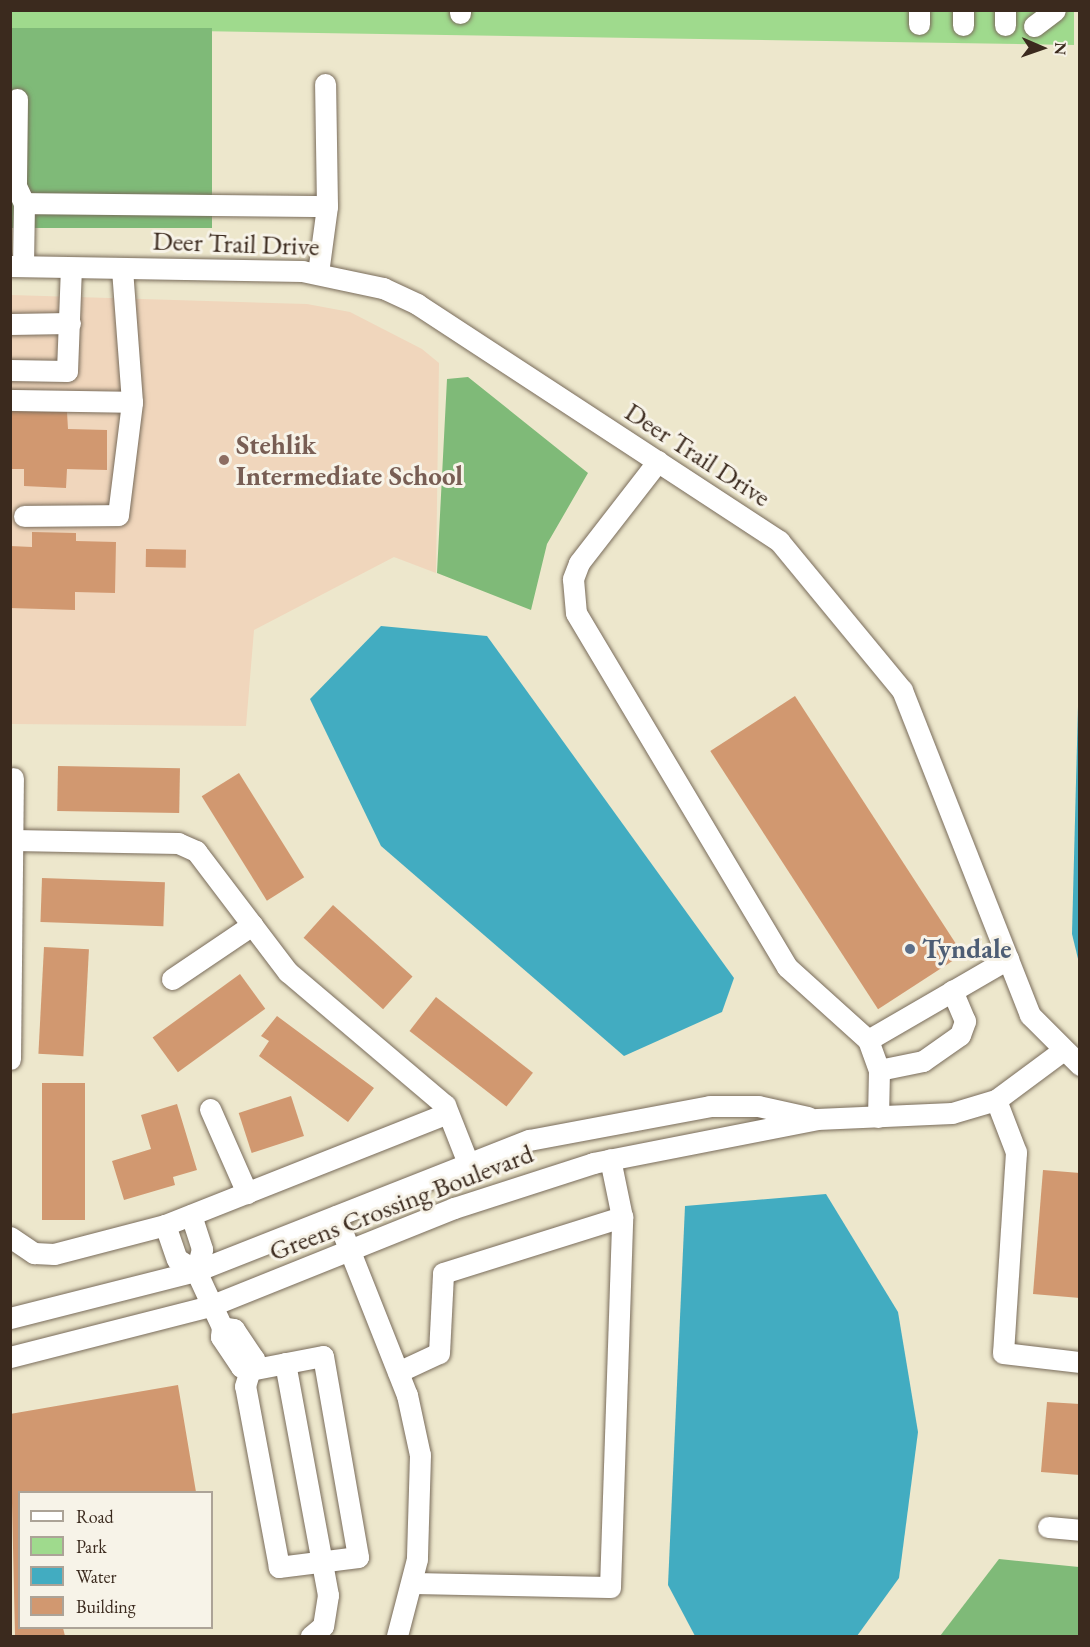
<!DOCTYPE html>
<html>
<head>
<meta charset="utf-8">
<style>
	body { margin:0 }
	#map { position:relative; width:1090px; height:1647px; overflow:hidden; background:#ede7cc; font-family:"EB Garamond",serif }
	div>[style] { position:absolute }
	.built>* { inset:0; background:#f0d6bc }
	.green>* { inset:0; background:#9fda8d }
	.forest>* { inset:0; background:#7fba78; transform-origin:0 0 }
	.water>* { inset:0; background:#42acc1 }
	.building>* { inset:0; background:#d19870; transform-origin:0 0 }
	.roads { filter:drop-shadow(0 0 2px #796c5b) drop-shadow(0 0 2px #796c5b) }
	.minor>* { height:21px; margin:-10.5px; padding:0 10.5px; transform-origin:10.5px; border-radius:10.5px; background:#fff }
	.dots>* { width:16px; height:16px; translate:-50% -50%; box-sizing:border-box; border:3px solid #f7f3e8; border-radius:50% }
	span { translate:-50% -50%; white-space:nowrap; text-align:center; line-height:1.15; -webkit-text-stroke:6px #f7f3e8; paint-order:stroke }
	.street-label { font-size:27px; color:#3b2a1e }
	.education-label { font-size:27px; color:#785e54; font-weight:700 }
	.left { translate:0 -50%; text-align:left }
	.service-label { font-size:27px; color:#4e5e75; font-weight:700 }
	.frame { position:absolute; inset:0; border:12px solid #3b2a1e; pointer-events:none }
	.legend { position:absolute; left:18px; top:1491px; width:195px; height:138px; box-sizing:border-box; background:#f7f3e8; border:2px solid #aca397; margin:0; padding:8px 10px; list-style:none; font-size:18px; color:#3b2a1e }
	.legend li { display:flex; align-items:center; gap:12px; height:30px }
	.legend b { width:30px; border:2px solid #aca397 }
	.north { position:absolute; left:1012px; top:18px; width:60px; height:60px; -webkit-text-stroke:4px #f7f3e8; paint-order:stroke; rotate:92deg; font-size:16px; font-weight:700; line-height:24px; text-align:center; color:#3b2a1e }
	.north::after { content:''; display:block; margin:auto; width:21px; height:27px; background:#3b2a1e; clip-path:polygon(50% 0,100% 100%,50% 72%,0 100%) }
</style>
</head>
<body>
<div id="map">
	<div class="built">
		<div style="clip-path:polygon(11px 295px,307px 304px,350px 312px,422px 349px,439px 363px,436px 573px,394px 557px,254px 630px,246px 726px,11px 724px)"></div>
	</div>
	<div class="green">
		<div style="clip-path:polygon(11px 10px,1074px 11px,1074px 45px,11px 28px)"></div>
	</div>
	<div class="forest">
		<div style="left:11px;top:28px;width:201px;height:200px"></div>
		<div style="clip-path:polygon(468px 377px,588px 473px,547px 544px,531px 610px,437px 573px,447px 379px)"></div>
		<div style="clip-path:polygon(999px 1559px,1079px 1567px,1079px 1636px,940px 1636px)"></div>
	</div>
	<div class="water">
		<div style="clip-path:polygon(381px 626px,487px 636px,734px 978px,722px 1012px,624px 1056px,381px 846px,310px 699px)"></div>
		<div style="clip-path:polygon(1079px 668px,1080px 963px,1079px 963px,1072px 934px)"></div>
		<div style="clip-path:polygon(826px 1194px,898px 1312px,918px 1432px,899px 1578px,857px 1636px,695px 1636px,668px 1585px,685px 1206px)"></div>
	</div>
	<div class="building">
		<div style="clip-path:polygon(10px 411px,67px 412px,68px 429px,107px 430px,107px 470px,67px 469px,66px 488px,24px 486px,24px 469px,10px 469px)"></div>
		<div style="clip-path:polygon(32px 532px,76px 533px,76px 541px,116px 542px,115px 593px,75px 592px,75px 610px,10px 608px,10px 546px,32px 547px)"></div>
		<div style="left:146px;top:549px;width:40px;height:18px;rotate:1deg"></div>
		<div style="left:795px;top:696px;width:308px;height:101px;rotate:57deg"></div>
		<div style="left:58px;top:766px;width:122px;height:45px;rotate:1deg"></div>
		<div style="left:239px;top:773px;width:123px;height:44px;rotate:58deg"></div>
		<div style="left:42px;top:878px;width:123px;height:44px;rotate:2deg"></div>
		<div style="left:333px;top:905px;width:107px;height:44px;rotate:42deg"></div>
		<div style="left:44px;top:947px;width:45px;height:107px;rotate:3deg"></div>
		<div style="left:240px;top:974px;width:43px;height:108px;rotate:54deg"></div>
		<div style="left:436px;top:997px;width:123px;height:43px;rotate:38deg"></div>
		<div style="clip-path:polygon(277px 1016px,374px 1088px,348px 1122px,259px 1056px,269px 1041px,261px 1036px)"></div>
		<div style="left:42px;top:1083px;width:43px;height:137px"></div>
		<div style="left:291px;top:1096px;width:42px;height:55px;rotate:72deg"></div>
		<div style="clip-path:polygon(177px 1104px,197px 1170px,173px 1177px,175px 1185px,124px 1200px,112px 1161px,151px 1149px,141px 1115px)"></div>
		<div style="clip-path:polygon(1043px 1170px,1080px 1173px,1080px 1298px,1033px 1294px)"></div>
		<div style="clip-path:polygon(178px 1385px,196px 1492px,20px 1492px,20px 1628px,63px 1628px,65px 1636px,15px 1636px,10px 1414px)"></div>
		<div style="clip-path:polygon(1047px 1402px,1080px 1404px,1080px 1475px,1041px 1472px)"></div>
	</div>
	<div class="roads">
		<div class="minor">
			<div style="left:460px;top:10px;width:3px;rotate:90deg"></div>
			<div style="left:919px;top:10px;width:14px;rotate:90deg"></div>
			<div style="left:963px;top:25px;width:15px;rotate:-90deg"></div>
			<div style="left:1005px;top:25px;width:15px;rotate:-90deg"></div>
			<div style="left:1034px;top:26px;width:26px;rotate:-37deg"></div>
			<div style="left:17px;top:99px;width:87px;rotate:90.7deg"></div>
			<div style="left:16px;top:186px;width:19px;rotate:65deg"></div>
			<div style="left:10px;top:266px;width:292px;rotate:1deg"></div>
			<div style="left:302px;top:271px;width:83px;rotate:11.9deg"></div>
			<div style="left:383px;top:288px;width:38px;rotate:25deg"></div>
			<div style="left:417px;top:304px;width:433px;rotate:33.2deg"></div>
			<div style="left:779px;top:541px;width:193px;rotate:50.5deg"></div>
			<div style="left:902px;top:690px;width:349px;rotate:68.5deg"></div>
			<div style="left:1030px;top:1015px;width:71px;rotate:45deg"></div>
			<div style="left:23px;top:266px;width:63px;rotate:-89.1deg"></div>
			<div style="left:24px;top:203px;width:303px;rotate:0.6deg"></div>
			<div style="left:318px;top:273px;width:68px;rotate:-82.3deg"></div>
			<div style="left:327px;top:206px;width:122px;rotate:-90.9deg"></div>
			<div style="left:10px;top:324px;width:60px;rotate:-1deg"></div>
			<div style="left:10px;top:370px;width:57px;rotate:1deg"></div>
			<div style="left:67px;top:371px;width:103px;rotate:-87.8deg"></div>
			<div style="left:10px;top:400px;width:122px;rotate:0.9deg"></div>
			<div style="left:658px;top:461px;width:129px;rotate:127.8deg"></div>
			<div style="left:579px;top:563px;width:17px;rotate:111deg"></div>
			<div style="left:573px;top:579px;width:34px;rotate:85deg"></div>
			<div style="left:576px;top:613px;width:412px;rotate:59.2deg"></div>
			<div style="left:787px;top:967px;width:109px;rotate:42deg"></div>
			<div style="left:868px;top:1040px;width:32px;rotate:70deg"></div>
			<div style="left:879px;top:1070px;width:47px;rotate:91.2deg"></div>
			<div style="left:24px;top:516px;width:94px;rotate:-0.6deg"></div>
			<div style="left:118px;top:515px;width:114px;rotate:-82.9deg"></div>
			<div style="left:132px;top:402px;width:134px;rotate:-94.3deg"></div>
			<div style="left:13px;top:840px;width:165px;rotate:1deg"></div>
			<div style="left:178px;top:843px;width:20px;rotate:24deg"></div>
			<div style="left:196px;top:851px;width:152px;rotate:52.8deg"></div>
			<div style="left:288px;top:972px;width:206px;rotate:40.3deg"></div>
			<div style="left:445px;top:1105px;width:62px;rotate:68.4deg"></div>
			<div style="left:172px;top:979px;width:97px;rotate:-34deg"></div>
			<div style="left:868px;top:1040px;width:162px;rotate:-30.1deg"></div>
			<div style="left:10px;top:1059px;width:281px;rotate:-89.4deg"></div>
			<div style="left:879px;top:1070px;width:45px;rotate:-11.6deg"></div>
			<div style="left:923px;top:1061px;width:45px;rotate:-35.1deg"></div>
			<div style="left:960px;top:1035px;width:15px;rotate:-70deg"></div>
			<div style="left:965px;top:1021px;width:33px;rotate:-113deg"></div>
			<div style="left:996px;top:1100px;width:56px;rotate:69deg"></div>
			<div style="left:1016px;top:1152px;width:201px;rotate:93.7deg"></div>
			<div style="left:1003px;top:1353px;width:78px;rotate:6.7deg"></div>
			<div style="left:210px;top:1109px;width:92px;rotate:66.2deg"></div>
			<div style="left:191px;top:1215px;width:36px;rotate:72deg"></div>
			<div style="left:202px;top:1249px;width:23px;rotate:105deg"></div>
			<div style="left:336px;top:1216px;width:193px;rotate:68.4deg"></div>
			<div style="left:407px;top:1395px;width:61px;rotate:77.8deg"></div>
			<div style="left:420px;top:1455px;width:104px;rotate:91.7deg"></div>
			<div style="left:417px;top:1559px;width:80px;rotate:104.6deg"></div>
			<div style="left:165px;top:1225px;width:36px;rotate:71deg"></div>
			<div style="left:177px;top:1259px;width:22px;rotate:32deg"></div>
			<div style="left:196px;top:1271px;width:62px;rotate:65.1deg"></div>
			<div style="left:222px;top:1327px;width:10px;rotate:96deg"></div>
			<div style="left:221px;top:1337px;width:36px;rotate:56deg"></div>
			<div style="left:241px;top:1367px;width:9px;rotate:18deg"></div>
			<div style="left:250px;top:1370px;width:74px;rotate:-10.9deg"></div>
			<div style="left:323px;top:1356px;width:204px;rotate:80.1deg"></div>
			<div style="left:358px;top:1557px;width:80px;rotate:172.8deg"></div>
			<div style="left:279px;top:1567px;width:184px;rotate:-100.6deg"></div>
			<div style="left:245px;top:1386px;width:17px;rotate:-73deg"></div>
			<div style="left:250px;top:1370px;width:12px;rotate:-70deg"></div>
			<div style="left:254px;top:1359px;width:36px;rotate:-124deg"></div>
			<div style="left:234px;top:1329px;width:12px;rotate:-171deg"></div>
			<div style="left:10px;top:1237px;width:29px;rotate:34deg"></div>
			<div style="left:34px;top:1253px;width:20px;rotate:3deg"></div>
			<div style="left:54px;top:1254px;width:115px;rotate:-14.6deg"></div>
			<div style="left:165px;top:1225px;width:304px;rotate:-21.6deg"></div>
			<div style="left:10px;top:1318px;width:192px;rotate:-14.2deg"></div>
			<div style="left:196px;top:1271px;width:358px;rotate:-21.5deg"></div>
			<div style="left:529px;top:1140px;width:184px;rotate:-10.6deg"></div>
			<div style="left:710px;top:1106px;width:48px"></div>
			<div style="left:758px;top:1106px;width:51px;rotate:12.4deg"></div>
			<div style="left:10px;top:1357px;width:206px;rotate:-14.3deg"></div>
			<div style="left:210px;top:1306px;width:263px;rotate:-21.9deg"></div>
			<div style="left:454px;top:1208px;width:146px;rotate:-17.9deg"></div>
			<div style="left:593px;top:1163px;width:228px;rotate:-11.1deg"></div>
			<div style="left:817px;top:1119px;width:135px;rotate:-2.5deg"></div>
			<div style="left:952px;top:1113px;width:46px;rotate:-16.5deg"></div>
			<div style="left:996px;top:1100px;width:82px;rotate:-36.6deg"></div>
			<div style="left:285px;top:1363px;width:236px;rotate:79.5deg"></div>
			<div style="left:328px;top:1595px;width:31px;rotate:99deg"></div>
			<div style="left:323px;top:1626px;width:16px;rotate:140deg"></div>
			<div style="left:398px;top:1372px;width:45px;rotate:-24.9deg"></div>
			<div style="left:439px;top:1353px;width:80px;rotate:-87.1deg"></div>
			<div style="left:443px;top:1273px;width:188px;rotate:-17.4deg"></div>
			<div style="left:622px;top:1217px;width:59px;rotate:-101.7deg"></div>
			<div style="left:1048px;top:1527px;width:32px;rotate:5deg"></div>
			<div style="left:412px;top:1583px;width:198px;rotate:1.2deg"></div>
			<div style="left:610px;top:1587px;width:370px;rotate:-88.1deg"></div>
		</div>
	</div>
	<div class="dots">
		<div style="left:224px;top:460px;background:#8d6e63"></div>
		<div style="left:910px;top:949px;background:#5c6f8a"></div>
	</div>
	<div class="street-label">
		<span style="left:236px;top:243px;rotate:2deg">Deer Trail Drive</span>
		<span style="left:698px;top:454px;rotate:33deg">Deer Trail Drive</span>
		<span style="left:401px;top:1202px;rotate:-21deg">Greens Crossing Boulevard</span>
	</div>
	<div class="education-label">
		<span class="left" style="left:236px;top:460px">Stehlik<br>Intermediate School</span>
	</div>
	<div class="service-label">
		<span class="left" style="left:922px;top:949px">Tyndale</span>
	</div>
	<div class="frame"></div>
	<ul class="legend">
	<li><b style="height:8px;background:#fff"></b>Road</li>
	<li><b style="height:16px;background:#9fda8d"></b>Park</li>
	<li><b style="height:16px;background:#42acc1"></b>Water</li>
	<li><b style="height:16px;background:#d19870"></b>Building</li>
	</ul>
	<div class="north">N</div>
</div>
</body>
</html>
